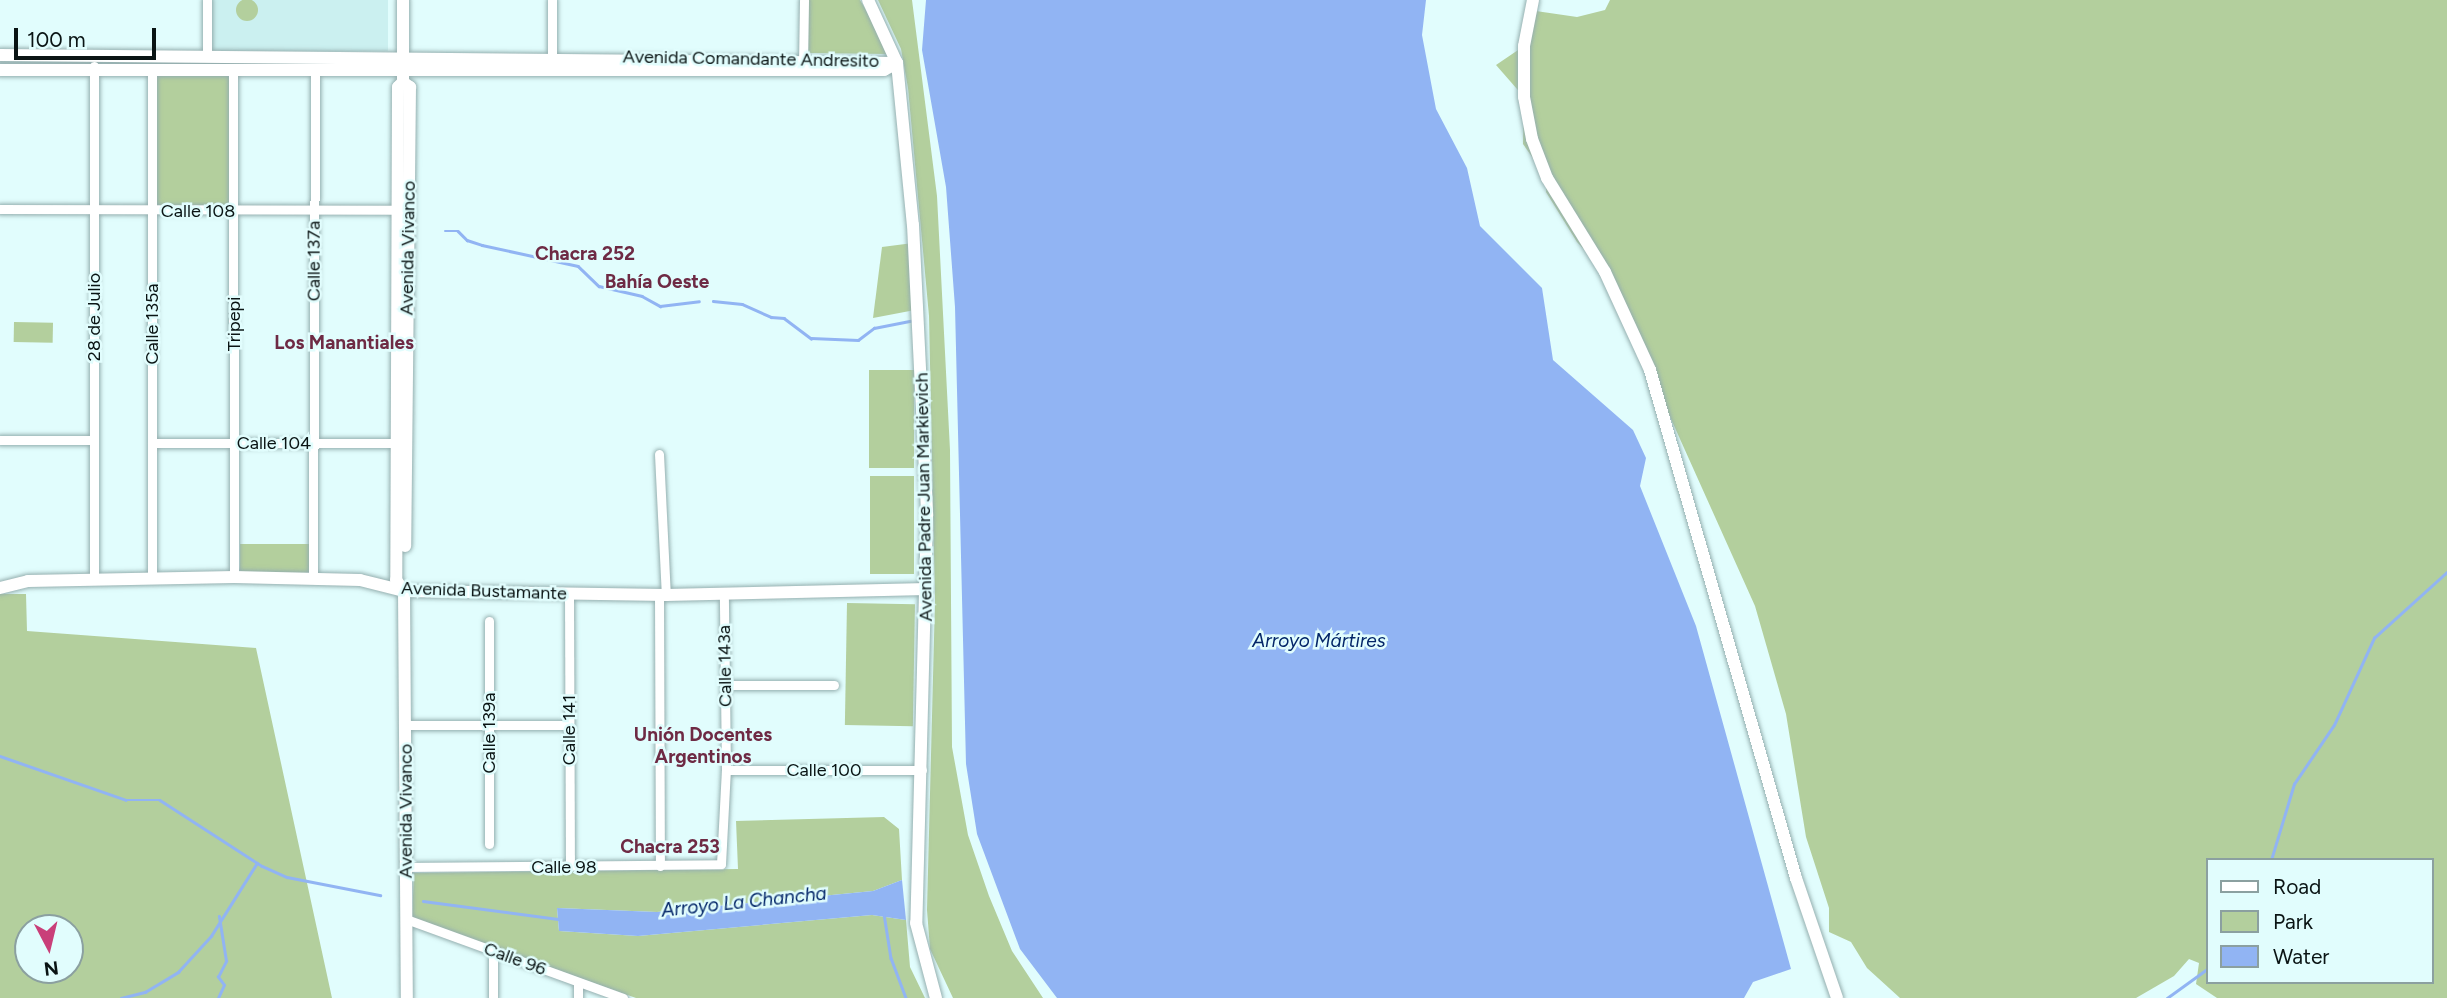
<!DOCTYPE html>
<html>
<head>
<meta charset="utf-8">
<style>
	body { margin:0 }
	#map { position:relative; width:2447px; height:998px; overflow:hidden; background:#e1fdfd; font-family:Figtree,sans-serif }
	div>[style] { position:absolute }
	.built>* { inset:0; background:#cbf0f0; transform-origin:0 0 }
	.green>* { inset:0; background:#b3cf9d; transform-origin:0 0 }
	.round { border-radius:50% }
	.water>* { inset:0; background:#91b4f3 }
	.stream>* { height:2.5px; margin:-1.25px; padding:0 1.25px; transform-origin:1.25px; border-radius:1.25px; background:#91b4f3 }
	.roads { filter:drop-shadow(0 0 2px #95afaf) drop-shadow(0 0 2px #95afaf) }
	.street>* { height:9px; margin:-4.5px; padding:0 4.5px; transform-origin:4.5px; border-radius:4.5px; background:#fff }
	.secondary>* { height:12px; margin:-6px; padding:0 6px; transform-origin:6px; border-radius:6px; background:#fff }
	span { translate:-50% -50%; white-space:nowrap; text-align:center; line-height:1.15; -webkit-text-stroke:5px #e1fdfd; paint-order:stroke }
	.street-label { font-size:18px; color:#0a1414 }
	.neighbourhood-label { font-size:19px; color:#6e2a44; font-weight:700 }
	.water-label { font-size:19px; color:#032668; font-style:italic }
	.legend { position:absolute; left:2206px; top:858px; width:228px; height:126px; box-sizing:border-box; background:#e1fdfd; border:2px solid #8ba0a0; margin:0; padding:9px 12px; list-style:none; font-size:21px; color:#0a1414 }
	.legend li { display:flex; align-items:center; gap:14px; height:35px }
	.legend b { width:35px; border:2px solid #8ba0a0 }
	.north { position:absolute; left:14px; top:914px; width:70px; height:70px; box-sizing:border-box; background:#e1fdfd; border:2px solid #8ba0a0; border-radius:50%; rotate:173deg; font-size:19px; font-weight:700; line-height:28px; text-align:center; color:#0a1414 }
	.north::after { content:''; display:block; margin:auto; width:24px; height:32px; background:#c93f79; clip-path:polygon(50% 0,100% 100%,50% 72%,0 100%) }
	.scale { position:absolute; left:14px; top:28px; width:142px; height:32px; box-sizing:border-box; border:4px solid #0a1414; border-top:0; padding-left:9px; font-size:21px; line-height:24px; white-space:nowrap; color:#0a1414; -webkit-text-stroke:5px #e1fdfd; paint-order:stroke }
</style>
</head>
<body>
<div id="map">
	<div class="built">
		<div style="left:212px;top:0;width:176px;height:51px"></div>
	</div>
	<div class="green">
		<div class="round" style="left:236px;top:-1px;width:22px;height:22px"></div>
		<div style="clip-path:polygon(808px 0,860px 0,882px 37px,886px 54px,807px 53px)"></div>
		<div style="clip-path:polygon(878px 0,912px 0,937px 196px,950px 450px,952px 747px,968px 835px,989px 896px,1012px 951px,1043px 998px,953px 998px,930px 949px,927px 910px,935px 600px,929px 316px,908px 88px,901px 49px)"></div>
		<div style="clip-path:polygon(evenodd,1610px 0,2447px 0,2447px 998px,2217px 998px,2196px 984px,2199px 963px,2189px 959px,2174px 976px,2136px 998px,1900px 998px,1867px 968px,1851px 942px,1829px 932px,1829px 908px,1806px 837px,1786px 714px,1755px 606px,1605px 272px,1577px 242px,1546px 192px,1547px 178px,1523px 144px,1524px 97px,1496px 65px,1524px 46px,1529px 10px,1577px 17px,1605px 10px,1610px 0,2207px 860px,2431px 860px,2431px 982px,2207px 982px,2207px 860px)"></div>
		<div style="left:153px;top:74px;width:78px;height:131px"></div>
		<div style="clip-path:polygon(913px 243px,915px 310px,873px 318px,882px 247px)"></div>
		<div style="left:14px;top:322px;width:39px;height:20px;rotate:1deg"></div>
		<div style="left:869px;top:370px;width:45px;height:98px"></div>
		<div style="left:870px;top:476px;width:44px;height:98px"></div>
		<div style="left:240px;top:544px;width:70px;height:31px"></div>
		<div style="clip-path:polygon(evenodd,0 594px,26px 594px,27px 631px,256px 648px,332px 998px,0 998px,0 594px,28px 928px,70px 928px,70px 970px,28px 970px,28px 928px)"></div>
		<div style="left:847px;top:603px;width:68px;height:122px;rotate:1deg"></div>
		<div style="clip-path:polygon(884px 817px,899px 829px,902px 880px,873px 891px,657px 912px,557px 908px,559px 931px,638px 936px,872px 915px,906px 920px,910px 967px,925px 998px,636px 998px,412px 919px,414px 873px,738px 869px,736px 821px)"></div>
	</div>
	<div class="water">
		<div style="clip-path:polygon(926px 0,1426px 0,1422px 35px,1436px 109px,1467px 168px,1480px 226px,1542px 288px,1553px 360px,1633px 430px,1646px 458px,1640px 486px,1696px 626px,1791px 969px,1753px 982px,1744px 998px,1057px 998px,1020px 949px,977px 834px,966px 764px,955px 307px,946px 187px,922px 50px)"></div>
		<div style="clip-path:polygon(902px 880px,906px 920px,872px 915px,638px 936px,559px 931px,557px 908px,657px 912px,873px 891px)"></div>
	</div>
	<div class="stream">
		<div style="left:445px;top:231px;width:13px"></div>
		<div style="left:458px;top:231px;width:13px;rotate:45deg"></div>
		<div style="left:467px;top:240px;width:16px;rotate:18deg"></div>
		<div style="left:482px;top:245px;width:98px;rotate:12.3deg"></div>
		<div style="left:578px;top:266px;width:29px;rotate:44deg"></div>
		<div style="left:599px;top:286px;width:44px;rotate:13.1deg"></div>
		<div style="left:642px;top:296px;width:21px;rotate:29deg"></div>
		<div style="left:660px;top:306px;width:39px;rotate:-7deg"></div>
		<div style="left:713px;top:301px;width:29px;rotate:6deg"></div>
		<div style="left:742px;top:304px;width:32px;rotate:24deg"></div>
		<div style="left:771px;top:317px;width:13px;rotate:4deg"></div>
		<div style="left:784px;top:318px;width:34px;rotate:37deg"></div>
		<div style="left:811px;top:338px;width:47px;rotate:2.4deg"></div>
		<div style="left:858px;top:340px;width:20px;rotate:-37deg"></div>
		<div style="left:874px;top:328px;width:37px;rotate:-11deg"></div>
		<div style="left:0;top:756px;width:133px;rotate:19.2deg"></div>
		<div style="left:126px;top:800px;width:34px"></div>
		<div style="left:160px;top:800px;width:121px;rotate:32.9deg"></div>
		<div style="left:262px;top:866px;width:27px;rotate:24deg"></div>
		<div style="left:287px;top:877px;width:95px;rotate:11deg"></div>
		<div style="left:2271px;top:860px;width:79px;rotate:-73.2deg"></div>
		<div style="left:2294px;top:784px;width:71px;rotate:-55.9deg"></div>
		<div style="left:2334px;top:725px;width:96px;rotate:-65.3deg"></div>
		<div style="left:2374px;top:638px;width:98px;rotate:-42.1deg"></div>
		<div style="left:423px;top:901px;width:136px;rotate:7.6deg"></div>
		<div style="left:884px;top:914px;width:45px;rotate:81deg"></div>
		<div style="left:891px;top:958px;width:43px;rotate:69.4deg"></div>
		<div style="left:121px;top:998px;width:25px;rotate:-14deg"></div>
		<div style="left:145px;top:992px;width:39px;rotate:-31deg"></div>
		<div style="left:178px;top:972px;width:49px;rotate:-47.5deg"></div>
		<div style="left:211px;top:936px;width:86px;rotate:-57.8deg"></div>
		<div style="left:218px;top:998px;width:14px;rotate:-65deg"></div>
		<div style="left:224px;top:985px;width:10px;rotate:-127deg"></div>
		<div style="left:218px;top:977px;width:18px;rotate:-63deg"></div>
		<div style="left:226px;top:961px;width:45px;rotate:-99deg"></div>
		<div style="left:2167px;top:998px;width:49px;rotate:-35.9deg"></div>
	</div>
	<div class="roads">
		<div class="street">
			<div style="left:207px;top:0;width:55px;rotate:90deg"></div>
			<div style="left:552px;top:0;width:65px;rotate:90deg"></div>
			<div style="left:803px;top:65px;width:65px;rotate:-89.1deg"></div>
			<div style="left:152px;top:70px;width:507px;rotate:90deg"></div>
			<div style="left:233px;top:70px;width:507px;rotate:89.89deg"></div>
			<div style="left:0;top:209px;width:397px;rotate:0.1deg"></div>
			<div style="left:0;top:440px;width:94px"></div>
			<div style="left:152px;top:443px;width:244px"></div>
			<div style="left:659px;top:454px;width:141px;rotate:87.2deg"></div>
			<div style="left:313px;top:578px;width:508px;rotate:-89.77deg"></div>
			<div style="left:94px;top:579px;width:513px;rotate:-90deg"></div>
			<div style="left:569px;top:593px;width:273px;rotate:89.8deg"></div>
			<div style="left:659px;top:595px;width:271px;rotate:89.8deg"></div>
			<div style="left:489px;top:621px;width:223px;rotate:90deg"></div>
			<div style="left:725px;top:685px;width:109px"></div>
			<div style="left:405px;top:725px;width:164px"></div>
			<div style="left:726px;top:770px;width:196px"></div>
			<div style="left:406px;top:867px;width:315px;rotate:-0.5deg"></div>
			<div style="left:721px;top:864px;width:94px;rotate:-87deg"></div>
			<div style="left:726px;top:770px;width:176px;rotate:-90.7deg"></div>
			<div style="left:406px;top:919px;width:231px;rotate:20deg"></div>
			<div style="left:493px;top:998px;width:46px;rotate:-90deg"></div>
			<div style="left:578px;top:998px;width:16px;rotate:-90deg"></div>
		</div>
		<div class="secondary">
			<div style="left:403px;top:0;width:82px;rotate:90deg"></div>
			<div style="left:403px;top:82px;width:7px;rotate:135deg"></div>
			<div style="left:398px;top:87px;width:493px;rotate:90.2deg"></div>
			<div style="left:396px;top:580px;width:14px;rotate:54deg"></div>
			<div style="left:404px;top:591px;width:407px;rotate:89.6deg"></div>
			<div style="left:868px;top:0;width:69px;rotate:65.3deg"></div>
			<div style="left:897px;top:63px;width:163px;rotate:84.4deg"></div>
			<div style="left:913px;top:225px;width:291px;rotate:87.2deg"></div>
			<div style="left:927px;top:516px;width:407px;rotate:91.5deg"></div>
			<div style="left:916px;top:923px;width:78px;rotate:75.1deg"></div>
			<div style="left:1533px;top:0;width:47px;rotate:101.1deg"></div>
			<div style="left:1524px;top:46px;width:51px;rotate:90deg"></div>
			<div style="left:1524px;top:97px;width:43px;rotate:79.2deg"></div>
			<div style="left:1532px;top:139px;width:42px;rotate:69deg"></div>
			<div style="left:1547px;top:178px;width:110px;rotate:58.3deg"></div>
			<div style="left:1605px;top:272px;width:108px;rotate:65.3deg"></div>
			<div style="left:1650px;top:370px;width:529px;rotate:73.97deg"></div>
			<div style="left:1796px;top:878px;width:127px;rotate:71.1deg"></div>
			<div style="left:0;top:55px;width:897px;rotate:0.51deg"></div>
			<div style="left:0;top:70px;width:884px"></div>
			<div style="left:884px;top:70px;width:15px;rotate:-28deg"></div>
			<div style="left:403px;top:82px;width:9px;rotate:36deg"></div>
			<div style="left:410px;top:87px;width:459px;rotate:90.6deg"></div>
			<div style="left:0;top:588px;width:29px;rotate:-14deg"></div>
			<div style="left:28px;top:581px;width:206px;rotate:-1.1deg"></div>
			<div style="left:234px;top:577px;width:126px;rotate:1.4deg"></div>
			<div style="left:360px;top:580px;width:45px;rotate:14deg"></div>
			<div style="left:404px;top:591px;width:262px;rotate:0.9deg"></div>
			<div style="left:666px;top:595px;width:261px;rotate:-1.3deg"></div>
		</div>
	</div>
	<div class="street-label">
		<span style="left:751px;top:59px;rotate:1deg">Avenida Comandante Andresito</span>
		<span style="left:198px;top:211px">Calle 108</span>
		<span style="left:408px;top:248px;rotate:-89deg">Avenida Vivanco</span>
		<span style="left:314px;top:261px;rotate:-90deg">Calle 137a</span>
		<span style="left:94px;top:317px;rotate:-90deg">28 de Julio</span>
		<span style="left:152px;top:324px;rotate:-90deg">Calle 135a</span>
		<span style="left:234px;top:324px;rotate:-90deg">Tripepi</span>
		<span style="left:274px;top:443px">Calle 104</span>
		<span style="left:924px;top:497px;rotate:-91deg">Avenida Padre Juan Markievich</span>
		<span style="left:484px;top:591px;rotate:2deg">Avenida Bustamante</span>
		<span style="left:725px;top:666px;rotate:-91deg">Calle 143a</span>
		<span style="left:569px;top:730px;rotate:-90deg">Calle 141</span>
		<span style="left:489px;top:733px;rotate:-90deg">Calle 139a</span>
		<span style="left:824px;top:770px">Calle 100</span>
		<span style="left:406px;top:811px;rotate:-90deg">Avenida Vivanco</span>
		<span style="left:564px;top:867px">Calle 98</span>
		<span style="left:515px;top:959px;rotate:20deg">Calle 96</span>
	</div>
	<div class="neighbourhood-label">
		<span style="left:585px;top:254px">Chacra 252</span>
		<span style="left:657px;top:282px">Bahía Oeste</span>
		<span style="left:344px;top:343px">Los Manantiales</span>
		<span style="left:703px;top:746px">Unión Docentes<br>Argentinos</span>
		<span style="left:670px;top:847px">Chacra 253</span>
	</div>
	<div class="water-label">
		<span style="left:1319px;top:641px">Arroyo Mártires</span>
		<span style="left:744px;top:902px;rotate:-6deg">Arroyo La Chancha</span>
	</div>
	<ul class="legend">
	<li><b style="height:9px;background:#fff"></b>Road</li>
	<li><b style="height:19px;background:#b3cf9d"></b>Park</li>
	<li><b style="height:19px;background:#91b4f3"></b>Water</li>
	</ul>
	<div class="north">N</div>
	<div class="scale">100 m</div>
</div>
</body>
</html>
